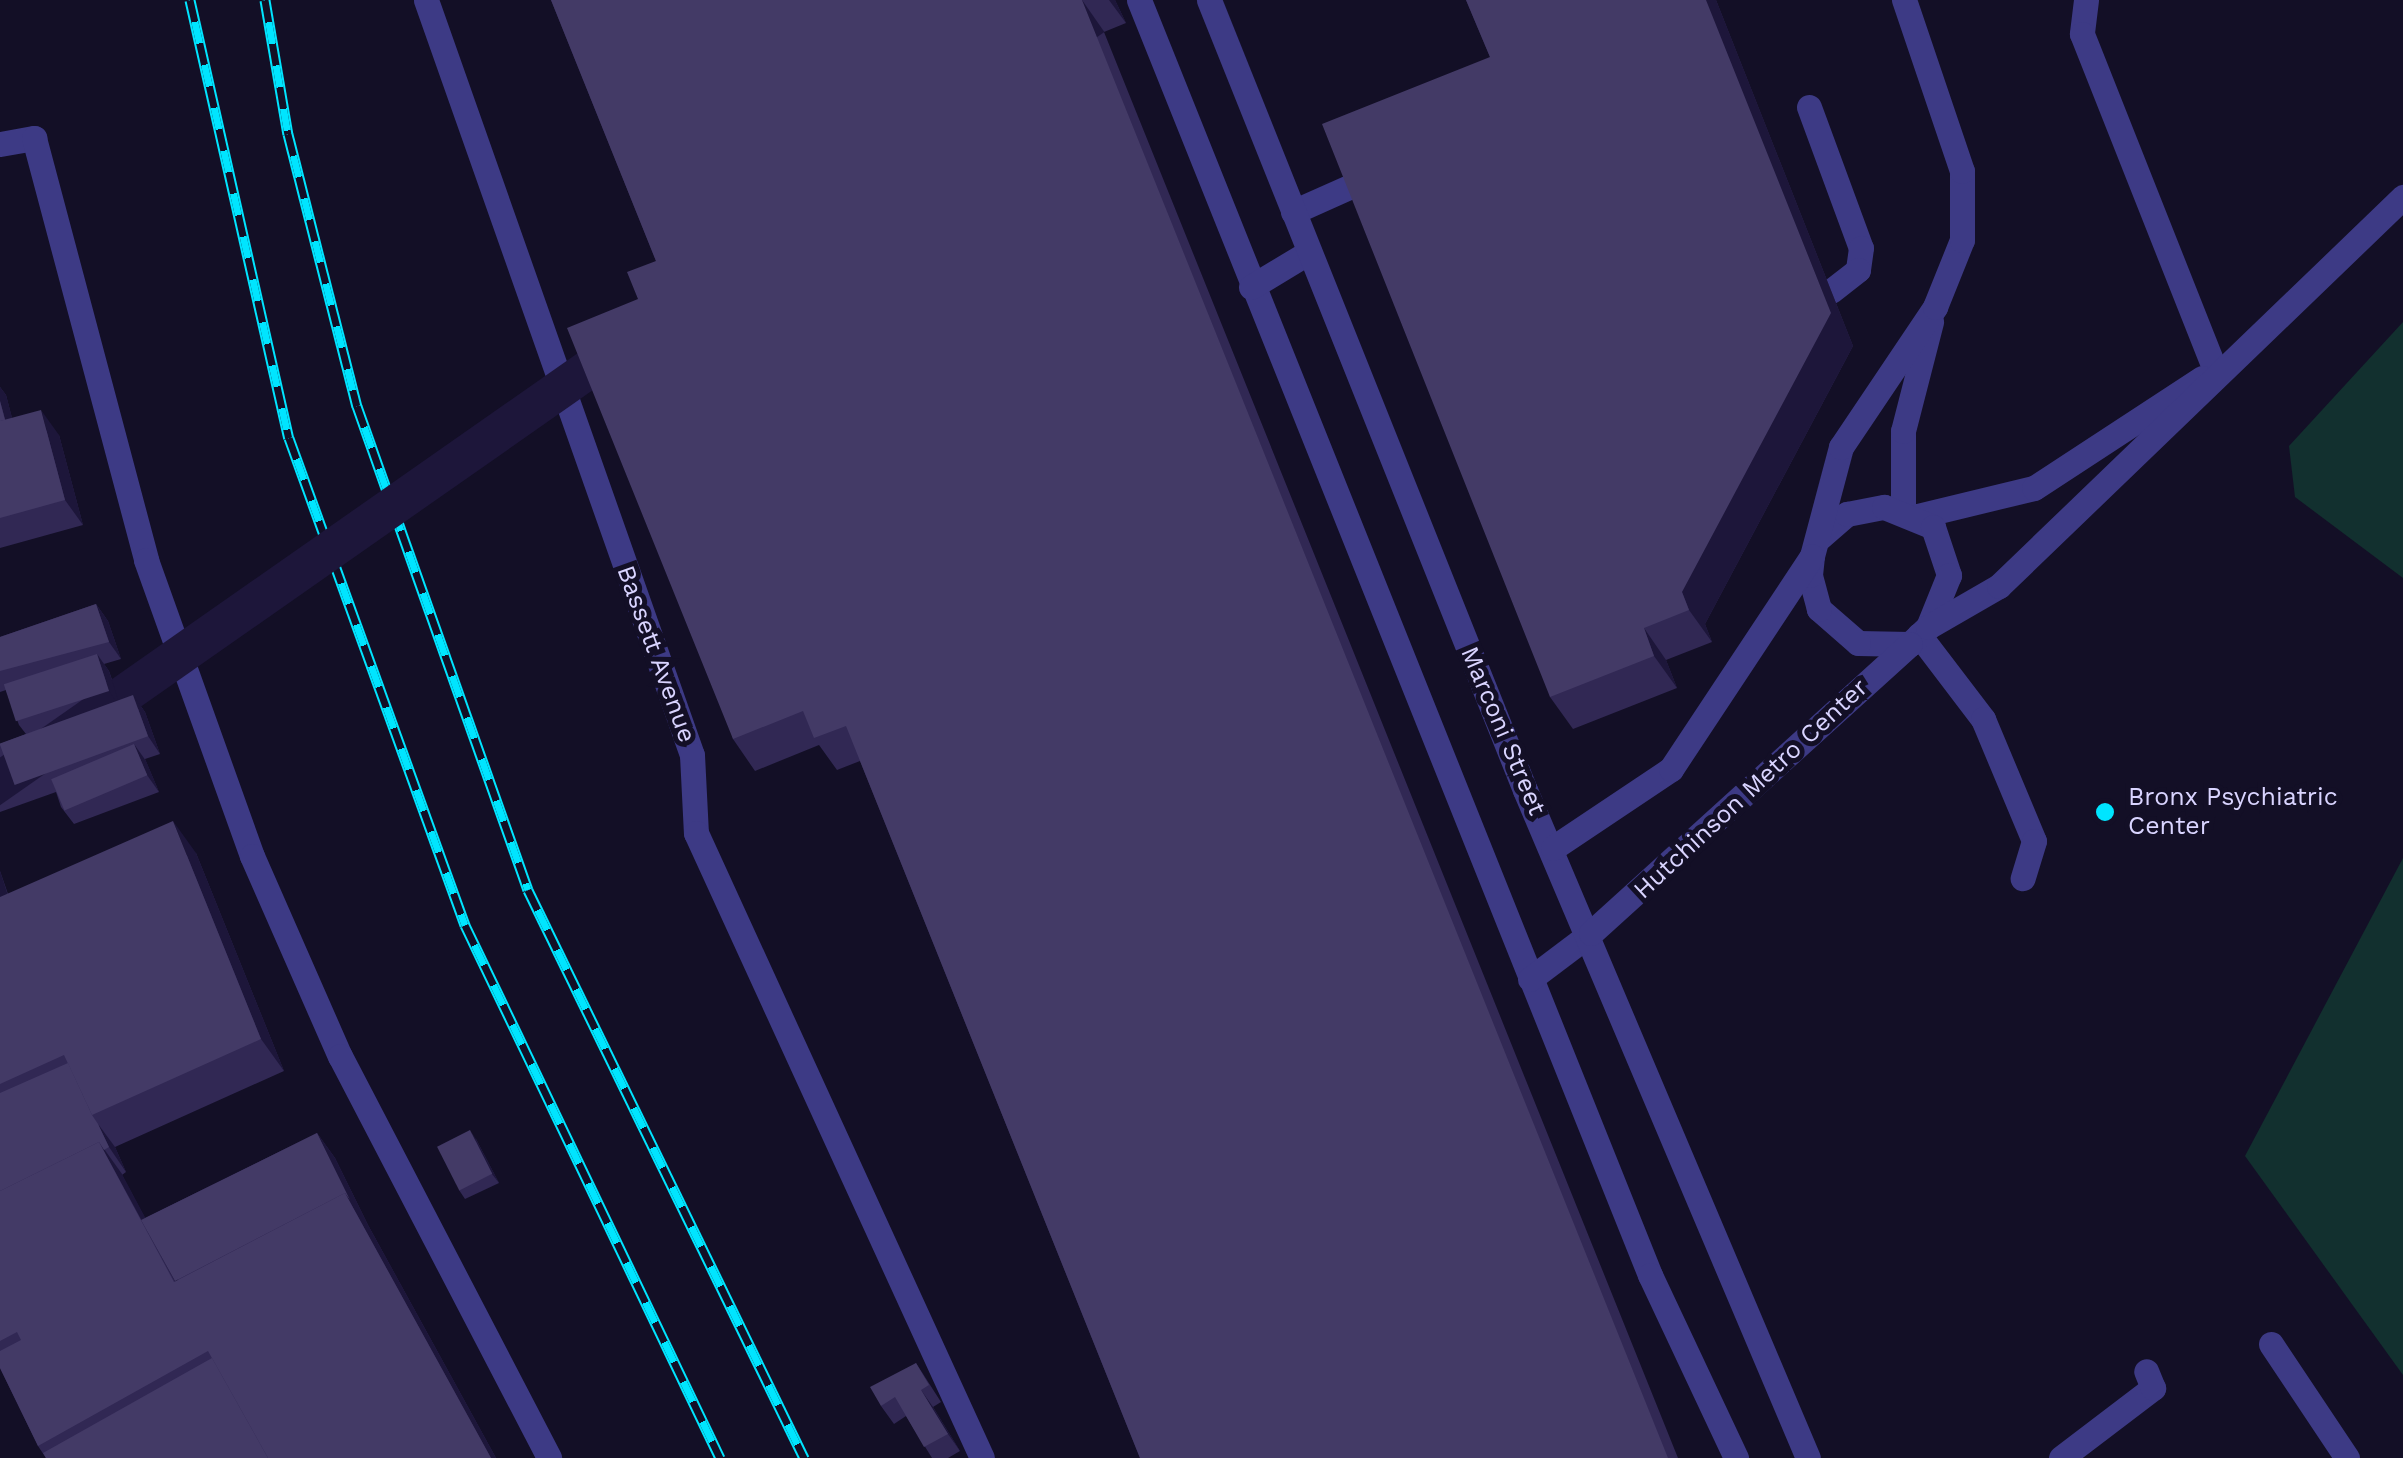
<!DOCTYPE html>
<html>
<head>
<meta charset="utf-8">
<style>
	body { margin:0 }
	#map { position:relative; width:2403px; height:1458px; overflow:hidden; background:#130f26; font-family:"Work Sans",sans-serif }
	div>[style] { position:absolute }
	.green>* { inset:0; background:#12302f }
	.service>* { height:25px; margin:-12.5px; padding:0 12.5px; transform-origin:12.5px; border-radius:12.5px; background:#3d3a85 }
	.minor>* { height:25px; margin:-12.5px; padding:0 12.5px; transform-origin:12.5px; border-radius:12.5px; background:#3d3a85 }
	.rail>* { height:11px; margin-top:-5.5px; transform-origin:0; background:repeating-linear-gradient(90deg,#130f26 0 22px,#00e5ff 0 44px); box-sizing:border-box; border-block:2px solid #00e5ff }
	.wall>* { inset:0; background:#312854 }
	.shaded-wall>* { inset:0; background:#1d163a; transform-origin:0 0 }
	.building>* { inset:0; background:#433a66; transform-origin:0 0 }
	.dots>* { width:28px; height:28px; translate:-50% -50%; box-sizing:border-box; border:5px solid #130f26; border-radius:50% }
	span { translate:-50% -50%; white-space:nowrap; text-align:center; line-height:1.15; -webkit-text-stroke:10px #130f26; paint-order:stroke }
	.street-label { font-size:25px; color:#d9d4ff }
	.poi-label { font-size:25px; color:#d9d4ff }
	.left { translate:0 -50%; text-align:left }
</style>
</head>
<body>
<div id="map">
	<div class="green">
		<div style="clip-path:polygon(2403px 322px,2403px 578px,2295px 497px,2289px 446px)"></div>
		<div style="clip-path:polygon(2403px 858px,2403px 1375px,2245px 1156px)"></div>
	</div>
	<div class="service">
		<div style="left:1139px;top:0;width:1374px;rotate:68.16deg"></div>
		<div style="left:1650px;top:1275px;width:202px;rotate:64.8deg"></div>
		<div style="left:2086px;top:0;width:34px;rotate:97deg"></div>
		<div style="left:2082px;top:34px;width:361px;rotate:68.4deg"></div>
		<div style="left:1809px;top:107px;width:150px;rotate:69.8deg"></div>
		<div style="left:1861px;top:248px;width:22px;rotate:98deg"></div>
		<div style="left:1858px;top:270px;width:34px;rotate:142deg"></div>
		<div style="left:1293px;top:212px;width:69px;rotate:-24deg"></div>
		<div style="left:1251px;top:287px;width:68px;rotate:-31.1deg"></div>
		<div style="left:1919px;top:635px;width:106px;rotate:52.7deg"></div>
		<div style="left:1983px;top:719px;width:132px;rotate:67.3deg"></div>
		<div style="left:2034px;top:841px;width:39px;rotate:107deg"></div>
		<div style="left:1530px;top:979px;width:76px;rotate:-37deg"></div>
		<div style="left:2061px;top:1458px;width:116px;rotate:-37.3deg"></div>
		<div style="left:2153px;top:1388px;width:18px;rotate:-112deg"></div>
	</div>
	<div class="minor">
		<div style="left:426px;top:0;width:800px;rotate:70.59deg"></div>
		<div style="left:692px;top:755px;width:78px;rotate:87.1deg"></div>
		<div style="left:696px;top:833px;width:687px;rotate:65.41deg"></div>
		<div style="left:1209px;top:0;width:851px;rotate:68.2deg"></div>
		<div style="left:1525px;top:790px;width:725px;rotate:67.04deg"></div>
		<div style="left:0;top:144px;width:35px;rotate:-10deg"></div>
		<div style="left:34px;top:138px;width:437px;rotate:75.1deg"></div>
		<div style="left:146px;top:560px;width:314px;rotate:70.3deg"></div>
		<div style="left:252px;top:856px;width:219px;rotate:66.3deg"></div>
		<div style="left:340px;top:1056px;width:453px;rotate:62.5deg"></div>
		<div style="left:1903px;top:509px;width:78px;rotate:-90deg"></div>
		<div style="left:1903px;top:431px;width:113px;rotate:-75.6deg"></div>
		<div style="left:1918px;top:516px;width:119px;rotate:-13.6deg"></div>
		<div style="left:2034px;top:488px;width:201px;rotate:-33.2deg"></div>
		<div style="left:1819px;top:538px;width:37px;rotate:-41deg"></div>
		<div style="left:1847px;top:514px;width:38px;rotate:-11deg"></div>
		<div style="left:1884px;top:507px;width:53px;rotate:22.2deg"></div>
		<div style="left:1933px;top:527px;width:51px;rotate:71.6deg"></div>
		<div style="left:1949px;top:575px;width:56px;rotate:112deg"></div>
		<div style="left:1928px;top:627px;width:25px;rotate:137deg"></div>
		<div style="left:1910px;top:644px;width:52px;rotate:-178.9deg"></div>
		<div style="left:1858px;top:643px;width:52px;rotate:-138.9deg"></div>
		<div style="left:1819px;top:609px;width:35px;rotate:-105deg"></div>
		<div style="left:1810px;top:575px;width:19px;rotate:-84deg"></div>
		<div style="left:1812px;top:556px;width:113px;rotate:-75.1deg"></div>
		<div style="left:1841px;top:447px;width:169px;rotate:-56.1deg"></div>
		<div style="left:1935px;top:307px;width:72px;rotate:-68.1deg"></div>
		<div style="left:1962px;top:240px;width:69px;rotate:-90deg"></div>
		<div style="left:1962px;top:171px;width:181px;rotate:-108.7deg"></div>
		<div style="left:1928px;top:627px;width:82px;rotate:-30deg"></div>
		<div style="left:1999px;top:586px;width:561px;rotate:-43.92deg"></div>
		<div style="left:1553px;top:848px;width:142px;rotate:-33.8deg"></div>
		<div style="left:1671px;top:769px;width:255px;rotate:-56.5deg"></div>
		<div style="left:1591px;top:933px;width:430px;rotate:-42.2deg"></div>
		<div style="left:2271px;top:1344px;width:137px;rotate:56.3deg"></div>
	</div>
	<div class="rail">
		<div style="left:190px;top:0;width:449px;rotate:77.3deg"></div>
		<div style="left:289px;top:438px;width:518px;rotate:70.13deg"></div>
		<div style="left:465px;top:925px;width:591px;rotate:64.43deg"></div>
		<div style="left:265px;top:0;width:136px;rotate:80.3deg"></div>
		<div style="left:288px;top:134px;width:281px;rotate:75.8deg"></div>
		<div style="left:357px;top:406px;width:513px;rotate:70.54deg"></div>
		<div style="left:528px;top:890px;width:632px;rotate:64.08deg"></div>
	</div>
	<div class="wall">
		<div style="clip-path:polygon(551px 0,1115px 0,1126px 23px,1104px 32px,1678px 1458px,1140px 1458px,860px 761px,837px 770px,819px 745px,755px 771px,733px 739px,638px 299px,656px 261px)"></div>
		<div style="clip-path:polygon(1466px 0,1716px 0,1853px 346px,1705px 624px,1712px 642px,1666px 660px,1677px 688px,1573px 729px,1550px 697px,1490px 57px)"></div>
		<div style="clip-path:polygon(0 387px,6px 395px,12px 418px,59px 435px,83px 525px,0 548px)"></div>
		<div style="clip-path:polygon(96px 604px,108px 621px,121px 659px,104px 664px,109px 671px,119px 700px,133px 695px,145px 712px,160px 754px,145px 759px,159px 792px,74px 824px,61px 807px,56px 792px,0 812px,0 744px,26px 734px,19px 725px,6px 690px,0 692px,0 637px)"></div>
		<div style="clip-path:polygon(196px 853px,284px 1071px,115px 1147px,126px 1172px,122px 1175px,145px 1218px,317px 1133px,335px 1158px,368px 1225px,496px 1458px,46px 1458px,38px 1446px,0 1368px,0 871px,8px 894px)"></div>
		<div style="clip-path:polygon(476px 1139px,499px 1183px,465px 1199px,459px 1190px)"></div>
		<div style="clip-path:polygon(916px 1363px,941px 1402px,933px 1407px,960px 1451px,948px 1458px,932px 1458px,906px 1416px,894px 1424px,881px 1406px)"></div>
	</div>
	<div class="shaded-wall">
		<div style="left:1082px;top:0;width:39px;height:1571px;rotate:55deg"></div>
		<div style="clip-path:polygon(1109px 0,1115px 0,1126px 23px)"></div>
		<div style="clip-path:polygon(1706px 0,1716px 0,1853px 346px,1705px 624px,1712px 642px,1689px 610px,1682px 592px)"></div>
		<div style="clip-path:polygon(0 387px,6px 395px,19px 444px,7px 426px,0 401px)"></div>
		<div style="clip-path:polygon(41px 410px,59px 435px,83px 525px,65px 500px)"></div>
		<div style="clip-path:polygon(96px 604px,108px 621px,121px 659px,109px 642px)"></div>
		<div style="clip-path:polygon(1644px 628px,1666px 660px,1677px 688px,1654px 656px)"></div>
		<div style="clip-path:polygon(97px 654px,109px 671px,121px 709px,109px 691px)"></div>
		<div style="clip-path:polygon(133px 695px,145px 712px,160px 754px,148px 736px)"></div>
		<div style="clip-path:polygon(134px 744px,146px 761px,159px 792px,147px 775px)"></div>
		<div style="clip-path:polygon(173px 821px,196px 853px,284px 1071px,261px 1039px)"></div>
		<div style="clip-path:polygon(0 871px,14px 914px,0 901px)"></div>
		<div style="clip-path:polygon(98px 1124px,115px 1147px,126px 1172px,109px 1147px)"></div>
		<div style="clip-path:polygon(470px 1130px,476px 1139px,499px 1183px,492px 1174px)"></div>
		<div style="clip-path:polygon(317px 1133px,335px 1158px,368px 1225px,496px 1458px,491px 1458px,345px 1193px)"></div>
		<div style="clip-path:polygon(99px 1142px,122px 1174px,182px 1287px,179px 1289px)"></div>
		<div style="clip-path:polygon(921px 1390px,933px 1407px,960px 1451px,948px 1434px)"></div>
	</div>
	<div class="building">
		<div style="clip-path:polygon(551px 0,1082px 0,1668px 1458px,1140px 1458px,846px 726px,814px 738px,803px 711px,733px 739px,567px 328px,638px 299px,627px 272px,656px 261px)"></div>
		<div style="clip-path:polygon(1466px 0,1706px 0,1831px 313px,1682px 592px,1689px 610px,1644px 628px,1654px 656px,1550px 697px,1322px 124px,1490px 57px)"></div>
		<div style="clip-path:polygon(0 401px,5px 420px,0 421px)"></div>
		<div style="clip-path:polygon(41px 410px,65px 500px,0 518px,0 421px)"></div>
		<div style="clip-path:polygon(96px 604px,109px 642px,0 671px,0 637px)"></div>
		<div style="left:97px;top:654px;width:39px;height:98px;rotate:72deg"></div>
		<div style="left:133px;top:695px;width:44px;height:142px;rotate:70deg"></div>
		<div style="left:134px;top:744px;width:34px;height:90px;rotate:67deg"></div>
		<div style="clip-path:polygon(173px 821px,261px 1039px,92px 1115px,64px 1055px,0 1084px,0 897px)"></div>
		<div style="clip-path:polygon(68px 1063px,92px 1115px,98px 1124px,109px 1147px,104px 1150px,99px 1142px,0 1191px,0 1093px)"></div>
		<div style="left:470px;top:1130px;width:49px;height:37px;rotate:63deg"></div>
		<div style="clip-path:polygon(317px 1133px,350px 1200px,345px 1193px,175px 1281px,141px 1220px)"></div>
		<div style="clip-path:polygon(99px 1142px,174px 1282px,345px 1193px,491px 1458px,268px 1458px,208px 1351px,38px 1446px,0 1368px,0 1351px,21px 1340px,17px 1332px,0 1341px,0 1191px)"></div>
		<div style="clip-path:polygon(212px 1358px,268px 1458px,46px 1458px,43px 1453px)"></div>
		<div style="clip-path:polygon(916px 1363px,929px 1385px,921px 1390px,948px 1434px,924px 1447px,895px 1397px,881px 1406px,870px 1387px)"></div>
	</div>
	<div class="dots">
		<div style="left:2105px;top:812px;background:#00e5ff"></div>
	</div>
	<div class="street-label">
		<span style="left:656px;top:654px;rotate:70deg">Bassett Avenue</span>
		<span style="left:1503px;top:731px;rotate:67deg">Marconi Street</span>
		<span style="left:1751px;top:789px;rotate:-43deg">Hutchinson Metro Center</span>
	</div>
	<div class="poi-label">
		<span class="left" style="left:2128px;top:812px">Bronx Psychiatric<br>Center</span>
	</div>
</div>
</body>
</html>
